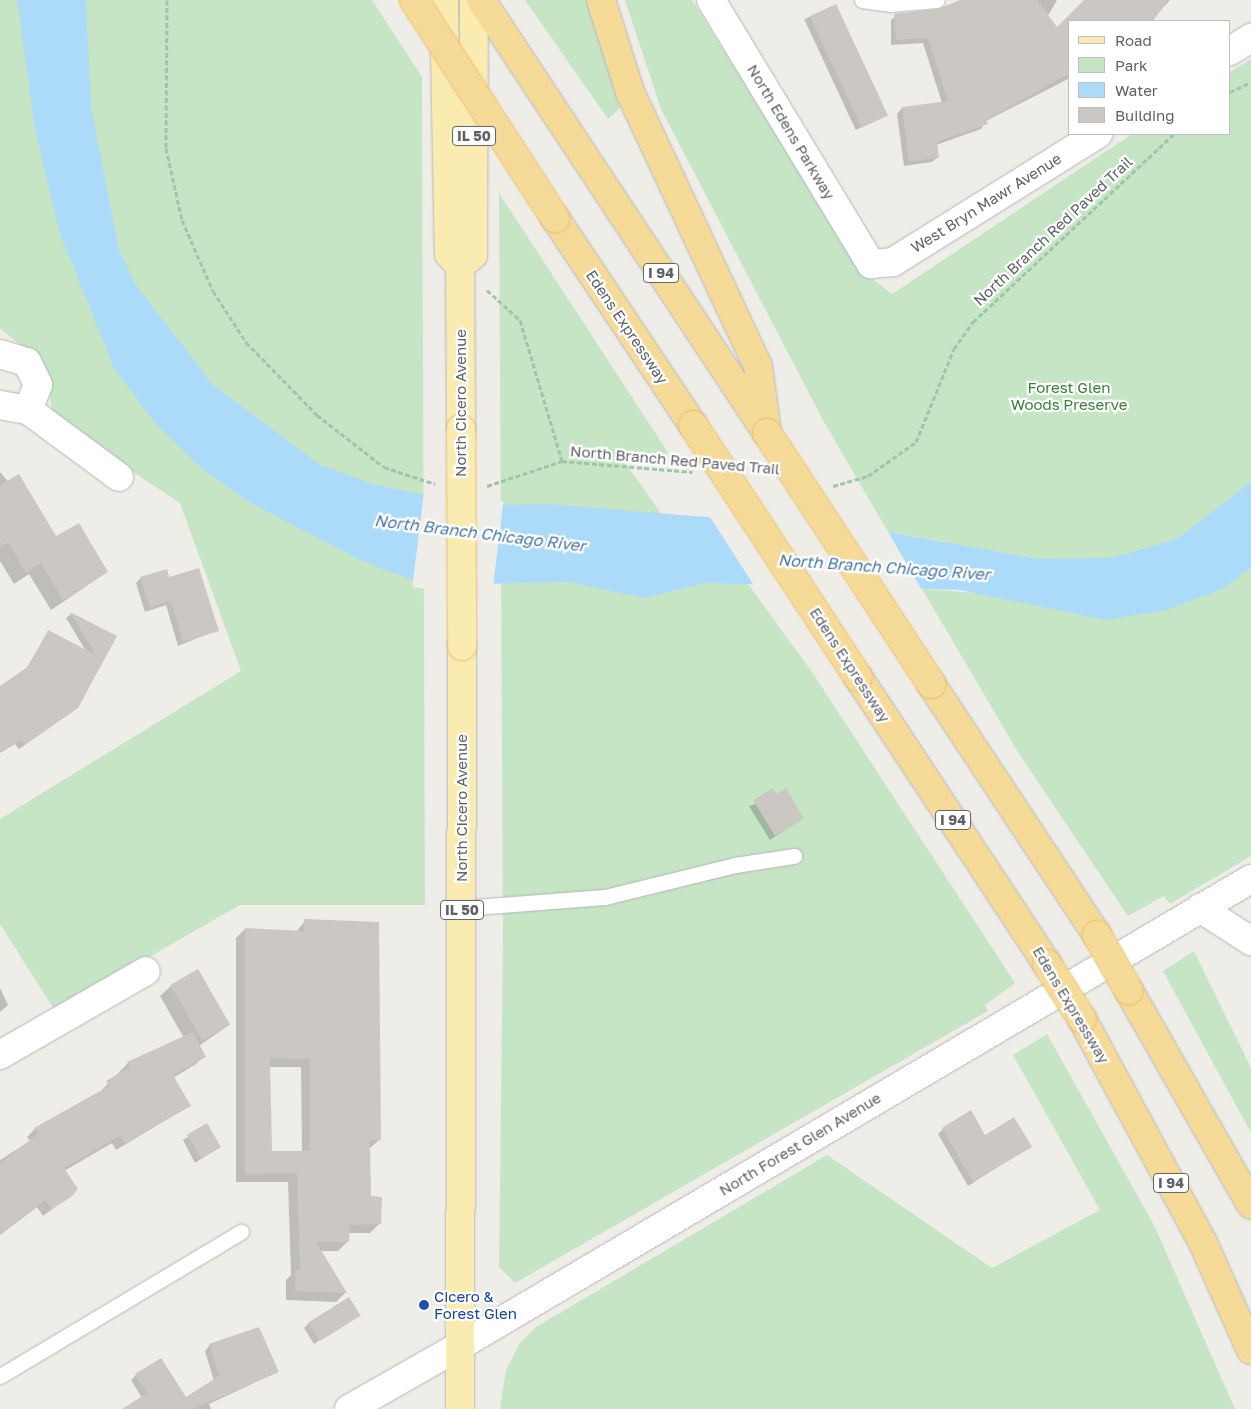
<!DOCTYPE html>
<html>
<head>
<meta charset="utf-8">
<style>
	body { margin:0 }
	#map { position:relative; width:1251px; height:1409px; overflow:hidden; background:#efede7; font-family:"Golos Text",sans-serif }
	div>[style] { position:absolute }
	.green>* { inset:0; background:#c6e5c5 }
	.water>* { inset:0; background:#acdbf9 }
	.pier>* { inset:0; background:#efede7; transform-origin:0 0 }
	.shadow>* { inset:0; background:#0003; transform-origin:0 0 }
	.building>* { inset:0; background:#cbc8c4; transform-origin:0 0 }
	.path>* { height:3px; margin-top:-1.5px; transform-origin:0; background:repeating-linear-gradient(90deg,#9ec6a8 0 5px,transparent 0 7.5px) }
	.roads { filter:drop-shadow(0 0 1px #b4b7ba) drop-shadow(0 0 1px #b4b7ba) }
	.lane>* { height:15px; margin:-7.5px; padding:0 7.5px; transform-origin:7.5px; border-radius:7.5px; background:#fff }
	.street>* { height:28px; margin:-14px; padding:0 14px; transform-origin:14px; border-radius:14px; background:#fff }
	.secondary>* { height:28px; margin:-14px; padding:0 14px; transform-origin:14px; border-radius:14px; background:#fff }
	.primary>* { height:28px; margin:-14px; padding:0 14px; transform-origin:14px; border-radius:14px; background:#faebb1 }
	.highway>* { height:28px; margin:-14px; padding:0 14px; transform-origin:14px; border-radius:14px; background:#f6da97 }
	.bridges { filter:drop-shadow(0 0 1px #e8be67) drop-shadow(0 0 1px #e8be67) }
	.primary-bridge>* { height:28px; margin:-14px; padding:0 14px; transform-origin:14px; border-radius:14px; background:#faebb1 }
	.highway-bridge>* { height:28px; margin:-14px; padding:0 14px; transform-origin:14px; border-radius:14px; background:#f6da97 }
	.dots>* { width:14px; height:14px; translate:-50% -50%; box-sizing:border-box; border:2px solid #fff; border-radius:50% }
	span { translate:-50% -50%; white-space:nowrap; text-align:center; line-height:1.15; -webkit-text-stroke:4.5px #fff; paint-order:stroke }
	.shield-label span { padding:1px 4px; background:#fff; border:1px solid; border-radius:4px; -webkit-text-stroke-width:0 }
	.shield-label { font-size:14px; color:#5e6266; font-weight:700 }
	.street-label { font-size:15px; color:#5e6266 }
	.park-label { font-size:15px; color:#3a803b }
	.transit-label { font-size:15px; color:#164399 }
	.left { translate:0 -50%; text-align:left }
	.water-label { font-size:16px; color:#4777a2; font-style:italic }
	.legend { position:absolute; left:1068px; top:20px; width:162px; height:115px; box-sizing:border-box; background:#fff; border:1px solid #bfc0c2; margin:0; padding:6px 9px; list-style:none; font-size:15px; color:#5e6266 }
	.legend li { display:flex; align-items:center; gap:10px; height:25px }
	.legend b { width:25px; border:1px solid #bfc0c2 }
</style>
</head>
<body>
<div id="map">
	<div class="green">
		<div style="clip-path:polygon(0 0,372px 0,422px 77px,425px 905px,240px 905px,55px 1011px,0 924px,0 819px,241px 671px,180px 503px,63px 426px,53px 416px,45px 366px,0 328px)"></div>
		<div style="clip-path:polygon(525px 0,590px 0,620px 108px,608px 119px)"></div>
		<div style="clip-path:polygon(625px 0,692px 0,861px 270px,892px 294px,1132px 134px,1230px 134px,1230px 72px,1251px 59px,1251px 856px,1170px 904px,1164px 896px,1128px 916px,1018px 752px,922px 589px,977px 593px,946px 542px,888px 532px,824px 422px,661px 109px)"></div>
		<div style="clip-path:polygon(499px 193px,669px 454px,617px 451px,710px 583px,748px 584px,812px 672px,1015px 983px,985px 1005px,988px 1011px,515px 1283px,499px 1267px,503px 937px)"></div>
		<div style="clip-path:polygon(1194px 951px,1251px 1068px,1251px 1133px,1163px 971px)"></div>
		<div style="clip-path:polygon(1047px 1034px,1154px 1225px,1235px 1409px,500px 1409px,506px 1370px,520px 1343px,536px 1327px,827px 1155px,992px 1268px,1100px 1210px,1013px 1055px)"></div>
	</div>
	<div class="water">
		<div style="clip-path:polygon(17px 0,86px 0,91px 107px,119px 249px,135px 284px,213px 385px,319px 464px,372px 484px,424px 495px,509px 505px,547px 504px,888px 532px,1038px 559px,1112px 558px,1177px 539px,1251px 482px,1251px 568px,1222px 589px,1166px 610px,1105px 620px,960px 590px,704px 583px,645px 598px,568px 582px,424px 585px,358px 559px,247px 501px,200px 467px,154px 422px,114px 368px,59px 231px,35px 129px)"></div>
	</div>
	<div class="pier">
		<div style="left:424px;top:492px;width:80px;height:96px;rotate:7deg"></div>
		<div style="clip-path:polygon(708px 514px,887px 530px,923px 592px,755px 587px)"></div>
	</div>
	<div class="shadow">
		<div style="clip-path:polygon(963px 0,1057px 0,1027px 52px,1070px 28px,1070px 78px,986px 121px,981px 129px,936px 145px,938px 157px,932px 162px,904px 166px,897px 114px,902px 108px,942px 103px,923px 43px,891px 45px,891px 20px,897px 15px,939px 10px)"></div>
		<div style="clip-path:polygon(1093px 0,1170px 0,1151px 21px,1075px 21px)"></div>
		<div style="left:835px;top:5px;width:122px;height:34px;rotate:65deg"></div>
		<div style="clip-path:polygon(0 472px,56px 538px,107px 572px,51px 610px,29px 574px,14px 584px,0 561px)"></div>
		<div style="clip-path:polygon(141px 578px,168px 579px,217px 630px,178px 646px,166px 605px,145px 612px,136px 583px)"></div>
		<div style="clip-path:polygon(71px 614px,115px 636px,77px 707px,19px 749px,15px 744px,0 753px,0 688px,26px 669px,48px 632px,86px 651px,66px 618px)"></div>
		<div style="clip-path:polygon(776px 796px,802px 819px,770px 840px,749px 806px)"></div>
		<div style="clip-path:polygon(evenodd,305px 921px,380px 1139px,369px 1149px,370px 1198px,380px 1223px,370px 1233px,348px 1233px,347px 1242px,338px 1251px,320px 1251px,345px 1293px,336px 1302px,286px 1300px,286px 1280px,291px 1275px,288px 1182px,236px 1182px,236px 938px,245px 929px,296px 932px,305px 921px,269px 1067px,301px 1067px,302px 1152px,271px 1152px,269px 1067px)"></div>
		<div style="clip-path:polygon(171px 986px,229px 1025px,199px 1046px,204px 1056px,196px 1064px,173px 1078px,189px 1106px,116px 1150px,112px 1143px,64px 1171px,68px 1197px,43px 1216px,37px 1207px,0 1235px,0 1160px,30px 1141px,27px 1137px,35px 1129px,100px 1092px,128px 1063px,184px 1038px,160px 996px)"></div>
		<div style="clip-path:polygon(0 988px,8px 1005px,0 1012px)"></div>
		<div style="clip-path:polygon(207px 1125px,219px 1147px,195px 1163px,183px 1140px)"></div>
		<div style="clip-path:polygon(943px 1129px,985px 1136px,1030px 1146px,968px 1186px,938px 1134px)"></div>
		<div style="clip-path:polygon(359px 1315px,314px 1344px,304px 1328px,309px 1323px)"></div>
		<div style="clip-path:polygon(210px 1345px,277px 1372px,209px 1404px,211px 1409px,124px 1409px,142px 1398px,131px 1380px,136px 1375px,185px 1399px,214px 1381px,205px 1351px)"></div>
	</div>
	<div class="building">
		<div style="clip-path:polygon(960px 0,1037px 0,1057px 27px,1084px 0,1168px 0,1153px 21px,1070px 21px,1070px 73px,986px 120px,988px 124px,937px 142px,939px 158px,909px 161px,902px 107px,948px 101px,928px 38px,896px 40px,894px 14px,938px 9px)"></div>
		<div style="left:836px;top:4px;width:123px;height:29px;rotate:65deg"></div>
		<div style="clip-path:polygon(19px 474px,56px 536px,79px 523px,108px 572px,63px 600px,41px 563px,26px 573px,8px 542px,0 547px,0 485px)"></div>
		<div style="clip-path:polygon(199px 568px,219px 631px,183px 642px,171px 601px,150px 607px,140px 577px,167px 569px,169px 577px)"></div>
		<div style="clip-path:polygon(70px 612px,117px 636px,78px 708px,25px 745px,21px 740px,0 752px,0 686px,29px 666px,48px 630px,96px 655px)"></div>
		<div style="clip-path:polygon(773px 788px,776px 794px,786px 788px,804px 819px,775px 836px,753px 800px)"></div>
		<div style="clip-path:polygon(evenodd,304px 919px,379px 922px,381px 1140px,370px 1140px,371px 1196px,382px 1197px,381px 1224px,350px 1225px,349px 1242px,316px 1242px,347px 1293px,295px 1291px,295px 1270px,300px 1270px,297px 1173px,245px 1174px,245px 928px,304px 931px,304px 919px,270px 1058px,310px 1059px,310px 1151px,272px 1151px,270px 1058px)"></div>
		<div style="left:198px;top:969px;width:64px;height:32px;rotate:60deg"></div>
		<div style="clip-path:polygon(193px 1032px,206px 1057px,173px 1075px,191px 1106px,125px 1143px,120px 1136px,64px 1168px,78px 1189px,71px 1197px,52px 1209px,45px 1200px,0 1234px,0 1163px,38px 1134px,34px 1128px,109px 1086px,106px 1081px,130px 1067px,127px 1062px)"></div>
		<div style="clip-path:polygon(971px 1110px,985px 1135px,1014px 1117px,1032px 1147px,973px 1182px,942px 1128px)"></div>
		<div style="left:207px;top:1123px;width:28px;height:23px;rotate:60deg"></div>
		<div style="left:349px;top:1297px;width:22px;height:48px;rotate:58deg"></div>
		<div style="clip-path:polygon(259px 1327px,279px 1372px,193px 1409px,122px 1409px,147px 1393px,135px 1374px,161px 1358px,186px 1397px,219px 1376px,209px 1344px)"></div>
	</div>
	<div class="path">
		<div style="left:167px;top:0;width:148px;rotate:90.4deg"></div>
		<div style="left:166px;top:148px;width:74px;rotate:77.5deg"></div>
		<div style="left:182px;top:220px;width:77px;rotate:66.4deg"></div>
		<div style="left:213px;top:291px;width:61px;rotate:57.1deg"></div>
		<div style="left:246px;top:342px;width:102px;rotate:45.8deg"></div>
		<div style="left:317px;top:415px;width:85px;rotate:37.8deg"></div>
		<div style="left:384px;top:467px;width:54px;rotate:18.4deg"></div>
		<div style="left:1230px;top:92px;width:23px;rotate:-25deg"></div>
		<div style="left:487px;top:290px;width:45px;rotate:42.3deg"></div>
		<div style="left:520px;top:320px;width:147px;rotate:73.4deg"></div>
		<div style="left:487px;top:486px;width:79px;rotate:-18.4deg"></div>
		<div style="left:562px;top:461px;width:131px;rotate:4.8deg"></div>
		<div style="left:833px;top:486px;width:36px;rotate:-16deg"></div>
		<div style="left:868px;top:476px;width:59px;rotate:-35.3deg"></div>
		<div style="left:916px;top:442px;width:100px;rotate:-67.8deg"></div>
		<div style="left:954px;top:349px;width:33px;rotate:-55deg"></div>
		<div style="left:973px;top:322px;width:275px;rotate:-43.1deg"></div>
	</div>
	<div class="roads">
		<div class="lane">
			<div style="left:862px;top:0;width:28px;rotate:8deg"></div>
			<div style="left:890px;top:4px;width:47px;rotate:-4.9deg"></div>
			<div style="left:462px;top:908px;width:143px;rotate:-4.4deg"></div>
			<div style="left:605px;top:897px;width:134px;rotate:-13.8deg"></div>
			<div style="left:735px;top:865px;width:60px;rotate:-8.7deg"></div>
			<div style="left:0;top:1376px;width:281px;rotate:-30.9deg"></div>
		</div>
		<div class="street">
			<div style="left:711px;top:0;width:309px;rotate:58.8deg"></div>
			<div style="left:871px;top:264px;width:22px;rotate:-5deg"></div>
			<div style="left:893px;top:262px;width:242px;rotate:-32deg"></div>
			<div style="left:1230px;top:51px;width:25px;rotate:-32deg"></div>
			<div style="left:0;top:354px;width:28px;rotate:17deg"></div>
			<div style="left:27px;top:362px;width:25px;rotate:64deg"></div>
			<div style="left:38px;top:385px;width:27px;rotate:112deg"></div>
			<div style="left:28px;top:410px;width:28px;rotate:-170deg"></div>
			<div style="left:28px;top:410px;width:113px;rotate:36.4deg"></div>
			<div style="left:1200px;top:908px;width:61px;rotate:32.9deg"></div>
			<div style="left:0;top:1055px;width:168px;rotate:-29.9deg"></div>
			<div style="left:349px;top:1409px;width:129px;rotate:-29.7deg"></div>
		</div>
		<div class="secondary">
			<div style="left:461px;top:1345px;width:917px;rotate:-30.54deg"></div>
		</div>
		<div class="primary">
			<div style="left:444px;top:0;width:254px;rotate:88.9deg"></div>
			<div style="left:449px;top:254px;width:16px;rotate:47deg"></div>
			<div style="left:460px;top:266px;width:163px;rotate:89.6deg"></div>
			<div style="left:460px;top:266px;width:17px;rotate:-40deg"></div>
			<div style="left:473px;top:255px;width:255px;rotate:-89.8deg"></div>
			<div style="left:460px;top:1409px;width:763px;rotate:-89.85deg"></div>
		</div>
		<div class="highway">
			<div style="left:481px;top:0;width:519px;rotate:56.55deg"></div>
			<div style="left:601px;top:0;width:96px;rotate:72.5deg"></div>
			<div style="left:630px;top:92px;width:302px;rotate:65deg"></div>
			<div style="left:758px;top:366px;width:61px;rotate:82.4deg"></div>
			<div style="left:555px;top:218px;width:249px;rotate:56.3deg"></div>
			<div style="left:858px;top:677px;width:344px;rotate:56.6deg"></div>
			<div style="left:931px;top:684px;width:301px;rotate:56.5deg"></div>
			<div style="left:1129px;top:991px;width:246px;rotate:60.3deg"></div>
			<div style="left:1082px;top:1019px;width:257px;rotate:61.6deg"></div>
			<div style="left:1204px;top:1245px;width:115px;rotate:65.9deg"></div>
		</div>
	</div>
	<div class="bridges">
		<div class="primary-bridge">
			<div style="left:461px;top:429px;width:217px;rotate:89.7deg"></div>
		</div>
		<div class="highway-bridge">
			<div style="left:414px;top:0;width:260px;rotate:57.1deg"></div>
			<div style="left:693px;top:425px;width:301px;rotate:56.8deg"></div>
			<div style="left:767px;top:433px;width:300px;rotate:56.8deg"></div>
			<div style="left:1097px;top:935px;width:64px;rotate:60.3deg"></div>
			<div style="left:1047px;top:964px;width:65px;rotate:57.5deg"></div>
		</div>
	</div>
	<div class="dots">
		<div style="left:424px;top:1305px;background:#1a4fb4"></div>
	</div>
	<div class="shield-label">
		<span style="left:474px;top:136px">IL 50</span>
		<span style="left:661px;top:273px">I 94</span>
		<span style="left:953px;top:820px">I 94</span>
		<span style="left:462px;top:910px">IL 50</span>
		<span style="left:1171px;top:1183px">I 94</span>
	</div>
	<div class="street-label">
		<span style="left:791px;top:132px;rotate:59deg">North Edens Parkway</span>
		<span style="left:986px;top:203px;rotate:-32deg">West Bryn Mawr Avenue</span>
		<span style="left:1053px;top:231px;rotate:-43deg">North Branch Red Paved Trail</span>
		<span style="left:627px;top:327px;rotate:56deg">Edens Expressway</span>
		<span style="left:461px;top:403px;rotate:-90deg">North Cicero Avenue</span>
		<span style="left:675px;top:460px;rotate:5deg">North Branch Red Paved Trail</span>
		<span style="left:850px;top:665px;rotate:57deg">Edens Expressway</span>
		<span style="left:462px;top:808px;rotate:-90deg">North Cicero Avenue</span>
		<span style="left:1071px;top:1005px;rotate:59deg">Edens Expressway</span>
		<span style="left:800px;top:1144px;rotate:-31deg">North Forest Glen Avenue</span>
	</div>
	<div class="park-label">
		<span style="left:1069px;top:396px">Forest Glen<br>Woods Preserve</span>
	</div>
	<div class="transit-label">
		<span class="left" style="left:434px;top:1305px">Cicero &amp;<br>Forest Glen</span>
	</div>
	<div class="water-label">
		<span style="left:480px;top:533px;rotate:7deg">North Branch Chicago River</span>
		<span style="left:884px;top:567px;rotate:4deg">North Branch Chicago River</span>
	</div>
	<ul class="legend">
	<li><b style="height:6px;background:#faebb1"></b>Road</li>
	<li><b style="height:14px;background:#c6e5c5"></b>Park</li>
	<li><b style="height:14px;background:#acdbf9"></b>Water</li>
	<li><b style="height:14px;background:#cbc8c4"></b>Building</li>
	</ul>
</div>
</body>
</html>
